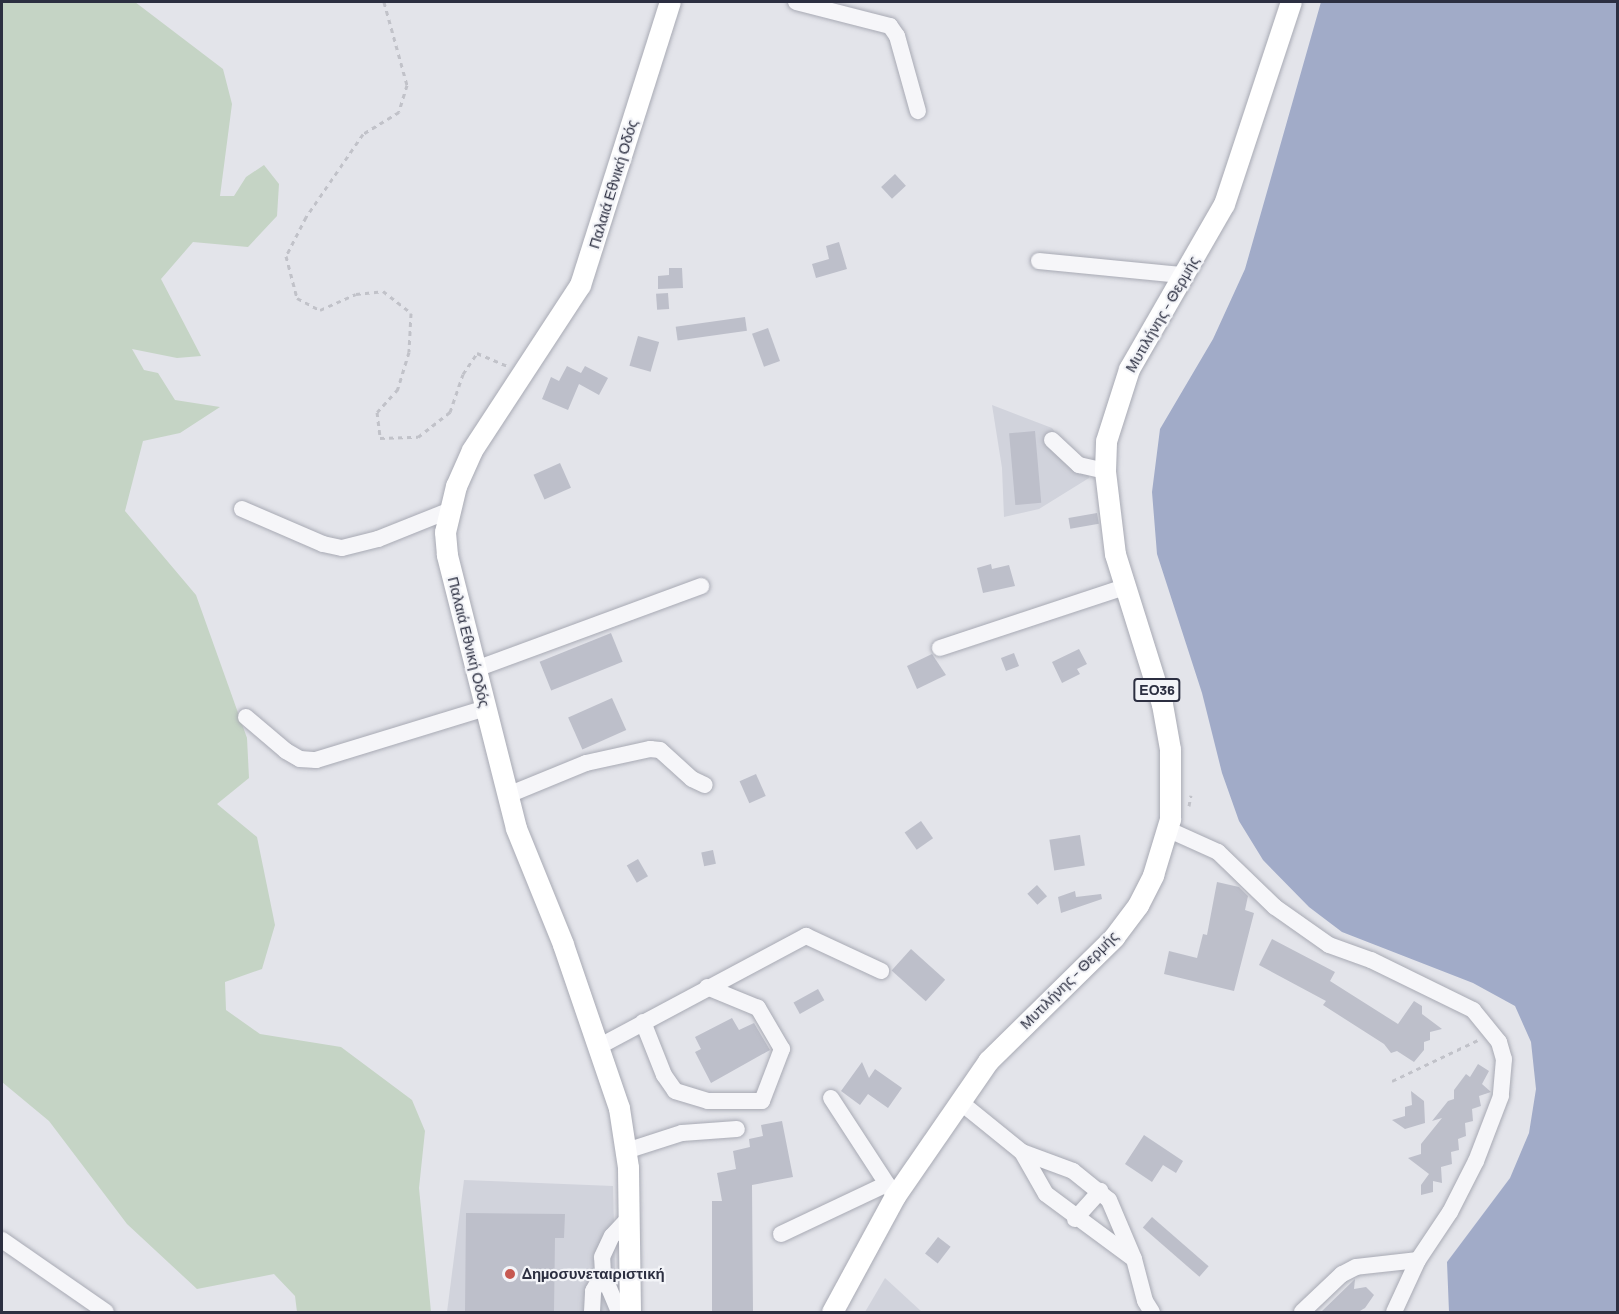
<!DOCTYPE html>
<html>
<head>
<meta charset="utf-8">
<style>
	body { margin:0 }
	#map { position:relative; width:1619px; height:1314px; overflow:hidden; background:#e3e4ea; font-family:Barlow,sans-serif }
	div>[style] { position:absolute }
	.built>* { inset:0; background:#d1d3dc }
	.green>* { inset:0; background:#c5d4c5 }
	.water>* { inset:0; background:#a1abc8 }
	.building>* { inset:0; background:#bdbfca; transform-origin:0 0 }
	.path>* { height:3px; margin-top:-1.5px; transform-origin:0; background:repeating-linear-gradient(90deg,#c1c2c9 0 4.5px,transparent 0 9px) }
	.roads { filter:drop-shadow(0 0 2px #a8aab4) drop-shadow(0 0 2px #a8aab4) }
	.minor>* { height:16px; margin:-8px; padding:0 8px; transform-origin:8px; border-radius:8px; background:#f6f6f9 }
	.major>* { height:21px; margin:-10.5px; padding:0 10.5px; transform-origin:10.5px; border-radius:10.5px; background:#fff }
	.dots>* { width:16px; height:16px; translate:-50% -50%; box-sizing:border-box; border:3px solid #f3f4f8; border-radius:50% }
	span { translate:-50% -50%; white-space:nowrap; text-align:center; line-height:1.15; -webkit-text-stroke:4.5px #f3f4f8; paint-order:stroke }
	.shield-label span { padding:2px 4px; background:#f3f4f8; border:2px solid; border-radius:4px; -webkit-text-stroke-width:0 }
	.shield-label { font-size:14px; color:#2c2f41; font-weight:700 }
	.street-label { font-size:15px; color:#2c2f41 }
	.poi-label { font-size:15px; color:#2c2f41; font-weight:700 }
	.left { translate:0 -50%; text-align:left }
	.frame { position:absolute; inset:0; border:3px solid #2c2f41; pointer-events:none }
</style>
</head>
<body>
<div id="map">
	<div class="built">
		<div style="clip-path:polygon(992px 405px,1052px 428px,1066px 446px,1088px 463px,1089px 478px,1039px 509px,1004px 517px,1002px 468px)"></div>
		<div style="clip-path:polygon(464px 1180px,613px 1186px,616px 1312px,447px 1312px)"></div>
		<div style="clip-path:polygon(885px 1278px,922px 1312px,865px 1312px)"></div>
	</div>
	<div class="green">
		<div style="clip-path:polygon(2px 2px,135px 2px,223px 69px,232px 104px,220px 196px,234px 196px,246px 177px,264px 165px,279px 184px,277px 216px,248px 247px,193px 242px,161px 279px,201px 356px,177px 358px,132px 349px,144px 370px,158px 373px,175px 400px,220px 407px,180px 433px,143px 441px,125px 511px,196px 595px,247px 738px,249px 778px,217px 804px,257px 837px,275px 925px,262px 969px,225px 982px,226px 1010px,260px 1034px,341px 1047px,412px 1100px,425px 1131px,419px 1188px,431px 1312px,297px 1312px,295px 1296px,274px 1274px,197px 1289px,127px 1224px,49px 1121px,2px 1082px)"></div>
	</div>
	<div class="water">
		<div style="clip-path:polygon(1321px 2px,1617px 2px,1617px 1312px,1449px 1312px,1447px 1262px,1510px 1178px,1529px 1133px,1536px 1089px,1531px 1042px,1515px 1006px,1473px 983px,1342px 932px,1309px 907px,1263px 860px,1239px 821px,1222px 773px,1202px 693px,1157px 554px,1152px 492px,1160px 429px,1213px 339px,1245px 269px)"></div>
	</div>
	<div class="building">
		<div style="left:895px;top:174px;width:16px;height:19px;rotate:47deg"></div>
		<div style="clip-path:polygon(839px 242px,847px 269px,816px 278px,812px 264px,829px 259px,826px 246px)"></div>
		<div style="clip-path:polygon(669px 268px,682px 268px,683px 288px,658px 289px,658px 276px,669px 275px)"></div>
		<div style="left:668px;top:293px;width:16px;height:12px;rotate:86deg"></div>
		<div style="left:745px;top:317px;width:14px;height:70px;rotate:82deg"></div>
		<div style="left:768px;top:328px;width:35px;height:17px;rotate:70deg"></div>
		<div style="left:638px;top:336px;width:22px;height:31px;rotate:16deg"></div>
		<div style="clip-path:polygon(567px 366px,581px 373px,585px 366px,608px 378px,599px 395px,579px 384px,568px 410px,542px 399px,551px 377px,559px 381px)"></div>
		<div style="left:1035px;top:431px;width:72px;height:26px;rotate:85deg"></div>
		<div style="left:560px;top:463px;width:27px;height:29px;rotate:66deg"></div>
		<div style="left:1097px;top:513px;width:11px;height:29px;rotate:80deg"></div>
		<div style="clip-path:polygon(991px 564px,992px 569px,1009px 565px,1015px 586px,983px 593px,977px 568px)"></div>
		<div style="left:611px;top:633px;width:31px;height:77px;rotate:68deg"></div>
		<div style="clip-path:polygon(1079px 649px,1087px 664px,1077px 669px,1080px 674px,1062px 683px,1052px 662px)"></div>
		<div style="left:1014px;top:653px;width:14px;height:14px;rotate:69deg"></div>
		<div style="clip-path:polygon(932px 654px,946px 675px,917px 689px,907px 666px)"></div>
		<div style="left:612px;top:698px;width:35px;height:48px;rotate:66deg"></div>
		<div style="left:756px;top:774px;width:24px;height:18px;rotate:66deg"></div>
		<div style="left:921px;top:821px;width:21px;height:20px;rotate:55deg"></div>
		<div style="left:1080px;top:835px;width:31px;height:31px;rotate:81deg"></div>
		<div style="left:713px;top:850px;width:14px;height:12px;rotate:78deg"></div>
		<div style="left:638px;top:859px;width:20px;height:13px;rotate:60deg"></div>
		<div style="clip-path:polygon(1217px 882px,1239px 887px,1248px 896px,1245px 910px,1254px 913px,1234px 991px,1164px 974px,1169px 951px,1197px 958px,1203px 934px,1207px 935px)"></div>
		<div style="left:1037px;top:885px;width:15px;height:13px;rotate:48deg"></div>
		<div style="clip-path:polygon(1075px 891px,1076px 897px,1101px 894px,1102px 899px,1061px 913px,1058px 897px)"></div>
		<div style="clip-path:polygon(1272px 939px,1335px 972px,1330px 981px,1398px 1024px,1414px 1001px,1422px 1006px,1422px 1014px,1442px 1029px,1430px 1032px,1430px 1040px,1424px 1042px,1424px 1050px,1414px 1062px,1397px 1051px,1391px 1053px,1384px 1044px,1323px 1005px,1326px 1001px,1259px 965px)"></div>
		<div style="left:911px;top:949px;width:46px;height:29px;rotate:42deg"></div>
		<div style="left:818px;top:989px;width:13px;height:28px;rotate:61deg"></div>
		<div style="clip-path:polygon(732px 1018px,739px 1030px,754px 1023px,770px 1050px,711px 1083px,695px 1052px,701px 1049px,695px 1037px)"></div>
		<div style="clip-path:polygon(862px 1062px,869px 1078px,875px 1069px,902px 1088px,888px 1108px,868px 1094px,860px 1105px,841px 1091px)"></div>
		<div style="clip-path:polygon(1478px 1064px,1489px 1071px,1482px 1084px,1491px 1092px,1479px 1096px,1481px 1106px,1472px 1109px,1473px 1121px,1465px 1123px,1466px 1136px,1458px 1139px,1459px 1150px,1451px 1152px,1452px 1164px,1441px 1167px,1442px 1183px,1433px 1181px,1433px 1192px,1421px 1195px,1421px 1185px,1429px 1174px,1408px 1158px,1421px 1154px,1421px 1144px,1442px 1118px,1432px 1121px,1448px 1101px,1454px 1099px,1454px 1090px,1466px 1074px,1470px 1077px)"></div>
		<div style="clip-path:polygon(1411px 1091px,1424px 1101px,1425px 1123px,1405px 1129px,1392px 1120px,1405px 1116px,1405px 1107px,1412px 1105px)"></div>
		<div style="clip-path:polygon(782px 1121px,793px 1177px,752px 1185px,753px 1312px,712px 1312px,712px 1201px,722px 1201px,717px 1173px,736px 1169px,733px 1151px,750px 1147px,749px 1139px,763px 1136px,761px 1125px)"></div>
		<div style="clip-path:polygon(1144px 1135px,1183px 1161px,1176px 1173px,1163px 1165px,1152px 1182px,1125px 1164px)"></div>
		<div style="clip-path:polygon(466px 1213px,565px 1214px,564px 1238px,555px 1238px,554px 1312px,465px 1312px)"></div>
		<div style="left:1152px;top:1217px;width:75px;height:14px;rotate:41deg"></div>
		<div style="left:938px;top:1237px;width:16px;height:21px;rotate:38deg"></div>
		<div style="clip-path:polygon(1355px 1279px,1354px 1289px,1366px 1287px,1374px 1295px,1365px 1308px,1358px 1312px,1321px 1312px)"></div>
	</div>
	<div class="path">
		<div style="left:384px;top:2px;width:86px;rotate:74.5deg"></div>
		<div style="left:407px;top:85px;width:28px;rotate:107deg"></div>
		<div style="left:399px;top:112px;width:42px;rotate:148.6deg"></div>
		<div style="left:363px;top:134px;width:101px;rotate:124.5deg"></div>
		<div style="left:306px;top:217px;width:44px;rotate:117.1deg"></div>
		<div style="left:286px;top:256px;width:43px;rotate:75.3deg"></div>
		<div style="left:297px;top:298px;width:26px;rotate:28deg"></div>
		<div style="left:320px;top:310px;width:39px;rotate:-24deg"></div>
		<div style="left:356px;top:294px;width:27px;rotate:-6deg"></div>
		<div style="left:383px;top:291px;width:36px;rotate:38deg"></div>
		<div style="left:411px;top:313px;width:39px;rotate:93deg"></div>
		<div style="left:409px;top:352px;width:39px;rotate:107deg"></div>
		<div style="left:398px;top:389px;width:31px;rotate:132deg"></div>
		<div style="left:377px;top:412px;width:26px;rotate:83deg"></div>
		<div style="left:380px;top:438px;width:38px;rotate:-2deg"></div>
		<div style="left:418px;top:437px;width:41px;rotate:-38deg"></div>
		<div style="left:450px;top:412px;width:40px;rotate:-71.1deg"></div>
		<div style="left:463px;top:374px;width:25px;rotate:-56deg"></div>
		<div style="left:477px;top:353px;width:34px;rotate:23deg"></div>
		<div style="left:1189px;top:806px;width:11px;rotate:-80deg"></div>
		<div style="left:1392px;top:1081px;width:95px;rotate:-25.5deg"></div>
	</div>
	<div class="roads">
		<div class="minor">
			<div style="left:796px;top:2px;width:97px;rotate:14.3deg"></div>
			<div style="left:890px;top:26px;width:12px;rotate:55deg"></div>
			<div style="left:897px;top:36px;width:78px;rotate:74.4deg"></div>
			<div style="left:1039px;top:261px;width:145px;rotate:5.6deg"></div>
			<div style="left:1052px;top:440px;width:37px;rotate:43deg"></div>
			<div style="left:1079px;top:465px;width:27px;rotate:13deg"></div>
			<div style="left:242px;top:509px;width:88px;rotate:23.4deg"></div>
			<div style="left:323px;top:544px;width:19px;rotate:12deg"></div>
			<div style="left:342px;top:548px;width:37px;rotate:-14deg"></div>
			<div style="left:378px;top:539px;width:75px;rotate:-21.8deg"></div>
			<div style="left:940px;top:648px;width:194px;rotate:-18.3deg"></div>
			<div style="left:476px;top:669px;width:240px;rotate:-20.2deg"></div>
			<div style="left:246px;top:717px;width:52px;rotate:40.4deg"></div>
			<div style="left:286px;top:751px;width:16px;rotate:30deg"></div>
			<div style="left:300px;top:759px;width:16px;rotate:4deg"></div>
			<div style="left:316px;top:760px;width:178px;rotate:-17deg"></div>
			<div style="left:508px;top:795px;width:84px;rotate:-22.3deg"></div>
			<div style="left:586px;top:763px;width:66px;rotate:-12.3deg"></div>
			<div style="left:650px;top:749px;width:10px;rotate:6deg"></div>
			<div style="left:660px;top:750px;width:43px;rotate:42.2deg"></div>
			<div style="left:692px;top:779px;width:14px;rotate:25deg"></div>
			<div style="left:1167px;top:829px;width:56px;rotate:24.3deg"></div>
			<div style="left:1218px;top:852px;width:79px;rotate:44deg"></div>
			<div style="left:1275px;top:907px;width:66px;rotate:35.1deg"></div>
			<div style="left:1329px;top:945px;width:45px;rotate:19.7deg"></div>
			<div style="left:1371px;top:960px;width:114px;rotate:26.1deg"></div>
			<div style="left:1473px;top:1010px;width:41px;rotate:50.9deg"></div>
			<div style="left:1499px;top:1042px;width:18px;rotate:74deg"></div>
			<div style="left:1504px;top:1059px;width:37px;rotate:95deg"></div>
			<div style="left:1501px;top:1096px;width:70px;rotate:111deg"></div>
			<div style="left:1476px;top:1161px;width:57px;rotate:117deg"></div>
			<div style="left:1450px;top:1212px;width:58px;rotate:123.7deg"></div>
			<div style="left:1418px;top:1260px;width:62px;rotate:173.6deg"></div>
			<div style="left:1356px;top:1267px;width:16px;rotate:153deg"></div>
			<div style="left:1342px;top:1274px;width:55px;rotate:136.5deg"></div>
			<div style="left:643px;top:1022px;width:57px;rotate:68.4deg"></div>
			<div style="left:664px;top:1075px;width:19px;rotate:55deg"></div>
			<div style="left:675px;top:1091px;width:34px;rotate:17deg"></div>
			<div style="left:708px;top:1101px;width:54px"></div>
			<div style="left:762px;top:1101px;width:56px;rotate:-69deg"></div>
			<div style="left:782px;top:1049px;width:48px;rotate:-120.3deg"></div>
			<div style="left:758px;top:1008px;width:55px;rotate:-157.6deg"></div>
			<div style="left:600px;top:1046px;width:234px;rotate:-28.1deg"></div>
			<div style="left:806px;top:936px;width:83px;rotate:25deg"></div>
			<div style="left:831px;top:1098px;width:117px;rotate:56.9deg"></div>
			<div style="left:959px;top:1101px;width:81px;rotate:39deg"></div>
			<div style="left:1022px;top:1152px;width:54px;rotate:20.4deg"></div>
			<div style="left:1073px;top:1171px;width:46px;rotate:38.9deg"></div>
			<div style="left:1109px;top:1200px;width:64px;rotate:67deg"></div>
			<div style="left:1134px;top:1259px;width:43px;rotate:75.3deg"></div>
			<div style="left:1145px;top:1301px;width:13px;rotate:58deg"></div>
			<div style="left:626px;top:1151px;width:59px;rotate:-17.8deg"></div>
			<div style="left:682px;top:1133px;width:55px;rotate:-4.2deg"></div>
			<div style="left:1022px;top:1152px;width:48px;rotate:60.3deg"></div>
			<div style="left:1046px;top:1194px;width:109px;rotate:36.5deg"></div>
			<div style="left:1075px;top:1219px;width:38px;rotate:-48deg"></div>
			<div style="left:781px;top:1234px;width:117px;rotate:-25.3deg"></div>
			<div style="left:2px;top:1240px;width:126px;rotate:34.7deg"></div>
			<div style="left:592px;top:1312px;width:21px;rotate:-87deg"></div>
			<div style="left:593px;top:1291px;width:20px;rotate:-60deg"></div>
			<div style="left:619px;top:1312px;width:41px;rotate:-112.8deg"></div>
			<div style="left:603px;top:1274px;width:17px;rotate:-93deg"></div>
			<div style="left:602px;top:1257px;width:23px;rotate:-65deg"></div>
			<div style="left:612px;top:1236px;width:25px;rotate:-47deg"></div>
			<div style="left:1394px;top:1312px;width:57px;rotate:-65.2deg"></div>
		</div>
		<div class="major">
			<div style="left:630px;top:1312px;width:145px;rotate:-90.8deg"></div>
			<div style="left:628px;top:1167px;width:60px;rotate:-98.7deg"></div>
			<div style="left:619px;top:1108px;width:173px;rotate:-108.9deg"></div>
			<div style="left:563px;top:944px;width:125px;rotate:-112.1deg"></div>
			<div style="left:516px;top:828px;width:282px;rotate:-104.2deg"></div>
			<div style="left:447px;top:555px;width:23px;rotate:-95deg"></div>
			<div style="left:445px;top:532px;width:47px;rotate:-76.6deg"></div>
			<div style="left:456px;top:486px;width:39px;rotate:-66deg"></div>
			<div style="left:472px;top:450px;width:197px;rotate:-56.8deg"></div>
			<div style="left:580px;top:285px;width:297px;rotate:-72.4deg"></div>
			<div style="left:832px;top:1312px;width:132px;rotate:-61.5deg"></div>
			<div style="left:895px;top:1196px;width:164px;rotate:-55.4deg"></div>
			<div style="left:988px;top:1061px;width:177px;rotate:-44.5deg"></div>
			<div style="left:1114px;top:937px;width:40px;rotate:-53deg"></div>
			<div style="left:1138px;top:905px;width:34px;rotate:-63deg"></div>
			<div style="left:1153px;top:875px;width:59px;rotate:-73.1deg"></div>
			<div style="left:1170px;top:819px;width:70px;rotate:-90deg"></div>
			<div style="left:1170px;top:749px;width:46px;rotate:-100.1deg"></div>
			<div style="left:1162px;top:704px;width:157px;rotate:-107.4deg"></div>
			<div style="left:1115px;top:554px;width:84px;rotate:-96.9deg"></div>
			<div style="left:1105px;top:471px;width:30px;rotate:-88deg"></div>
			<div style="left:1106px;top:441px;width:76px;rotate:-72.3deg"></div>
			<div style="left:1129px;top:369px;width:190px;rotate:-60.1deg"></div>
			<div style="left:1224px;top:204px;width:213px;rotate:-71.7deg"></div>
		</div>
	</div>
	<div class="dots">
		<div style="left:510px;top:1274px;background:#c75951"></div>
	</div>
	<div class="shield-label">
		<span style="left:1157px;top:690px">ΕΟ36</span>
	</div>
	<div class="street-label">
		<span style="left:613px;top:184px;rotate:-73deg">Παλαιά Εθνική Οδός</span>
		<span style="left:1162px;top:314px;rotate:-60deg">Μυτιλήνης - Θερμής</span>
		<span style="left:469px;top:642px;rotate:76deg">Παλαιά Εθνική Οδός</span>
		<span style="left:1069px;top:980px;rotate:-45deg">Μυτιλήνης - Θερμής</span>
	</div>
	<div class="poi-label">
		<span class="left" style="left:522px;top:1274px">Δημοσυνεταιριστική</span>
	</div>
	<div class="frame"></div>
</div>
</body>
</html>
